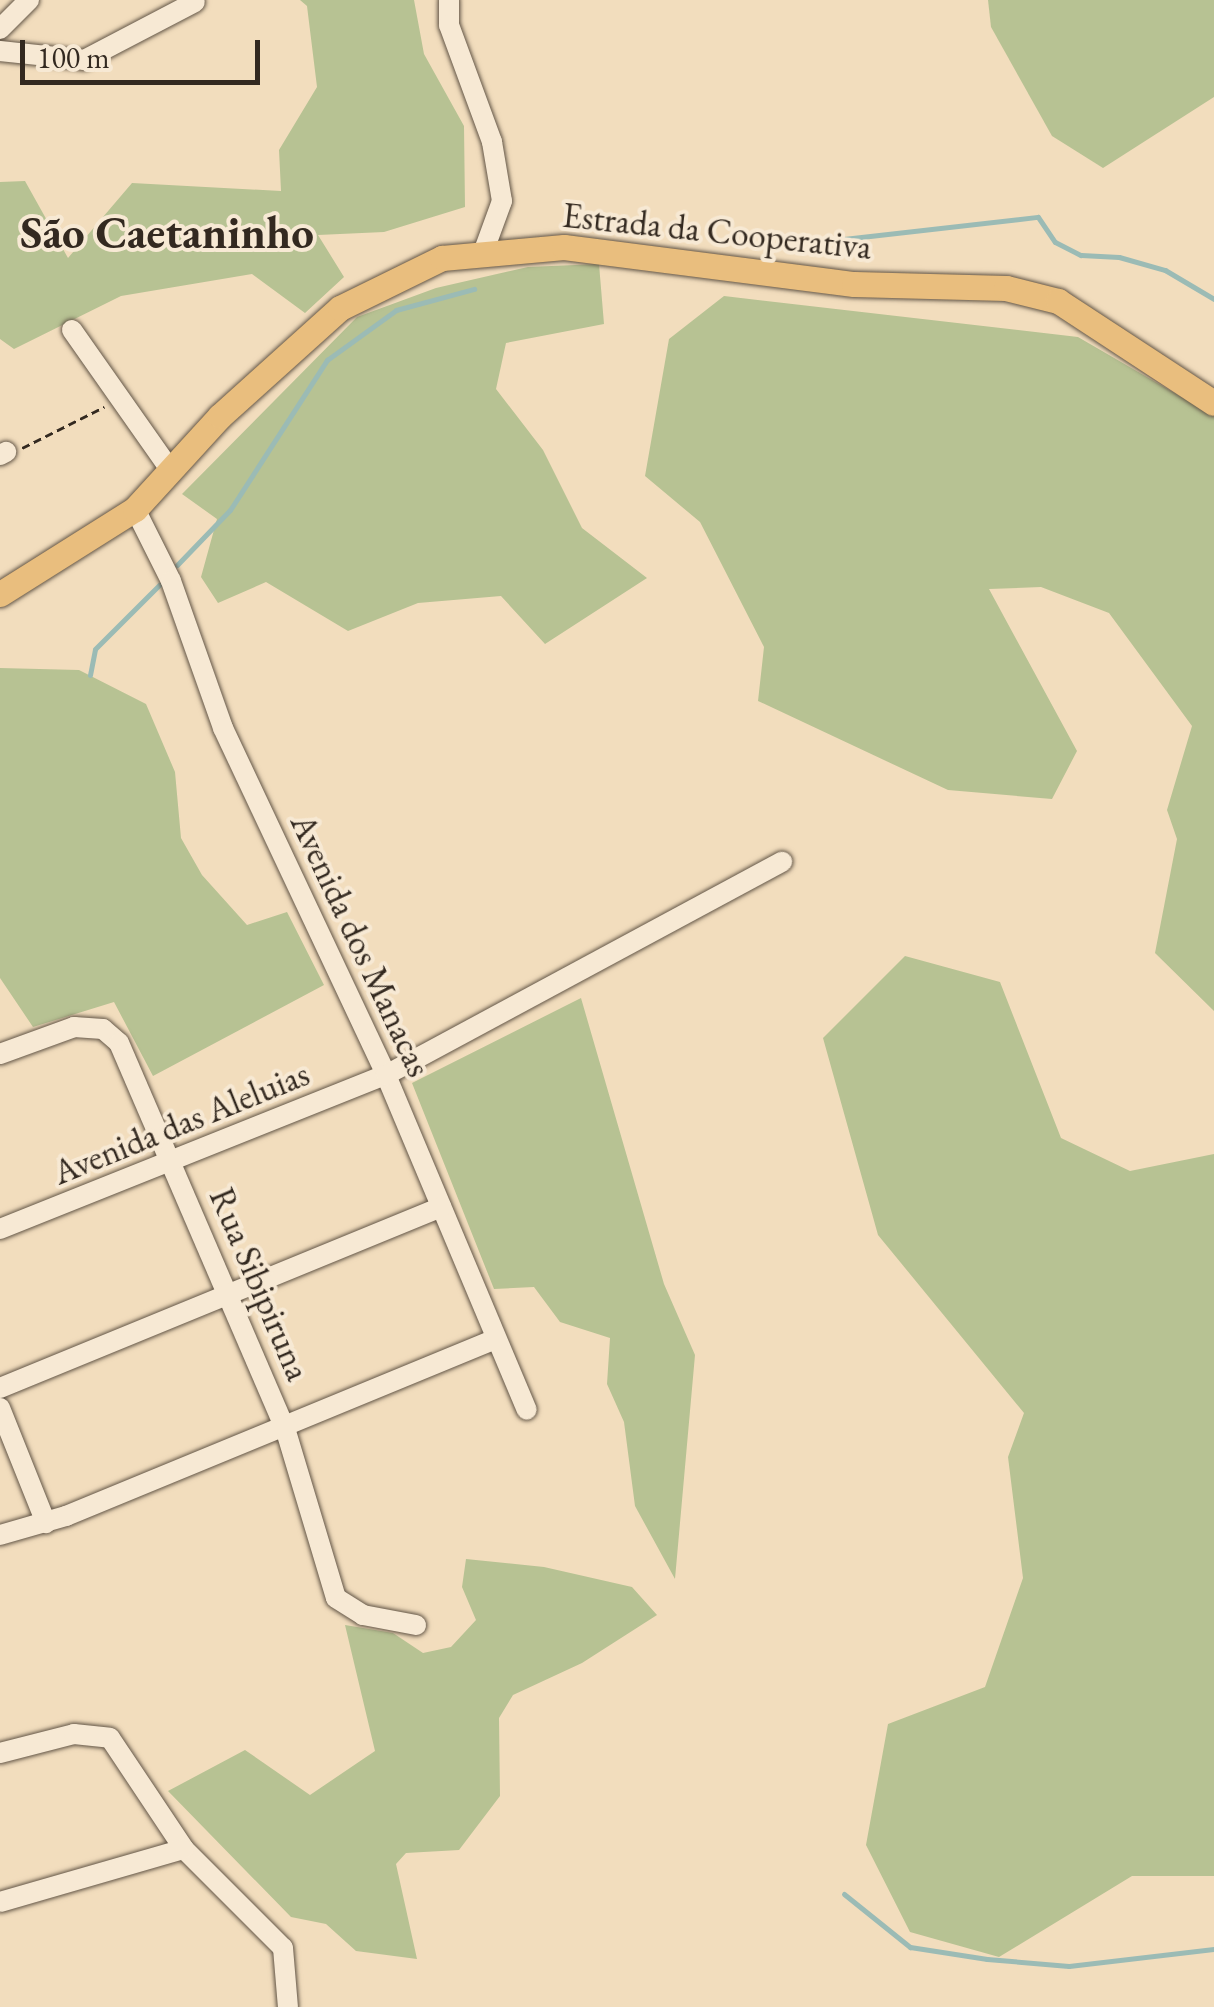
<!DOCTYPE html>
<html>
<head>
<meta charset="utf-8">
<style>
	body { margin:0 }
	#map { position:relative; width:1214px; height:2007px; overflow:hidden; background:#f2ddbd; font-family:"EB Garamond",serif }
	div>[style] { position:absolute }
	.green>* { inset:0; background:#b7c293 }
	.stream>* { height:5px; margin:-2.5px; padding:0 2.5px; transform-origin:2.5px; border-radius:2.5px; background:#9bbbb5 }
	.path>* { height:2.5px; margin-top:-1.25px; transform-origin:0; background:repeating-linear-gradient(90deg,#332920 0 8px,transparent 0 13px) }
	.roads { filter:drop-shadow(0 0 2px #635647) drop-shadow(0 0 2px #635647) }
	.minor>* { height:20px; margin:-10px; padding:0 10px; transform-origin:10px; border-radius:10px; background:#f7e9d4 }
	.major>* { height:25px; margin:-12.5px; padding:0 12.5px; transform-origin:12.5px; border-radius:12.5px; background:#e9be7e }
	span { translate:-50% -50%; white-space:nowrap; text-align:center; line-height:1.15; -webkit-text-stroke:8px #f7e9d4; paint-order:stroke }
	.street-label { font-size:35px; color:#332920 }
	.district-label { font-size:45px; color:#332920; font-weight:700 }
	.scale { position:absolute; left:20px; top:40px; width:240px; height:45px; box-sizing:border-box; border:5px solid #332920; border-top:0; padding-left:12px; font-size:30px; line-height:35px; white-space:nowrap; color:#332920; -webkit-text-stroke:8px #f7e9d4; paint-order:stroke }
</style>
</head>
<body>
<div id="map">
	<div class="green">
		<div style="clip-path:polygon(300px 0,414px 0,424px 54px,464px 126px,465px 207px,384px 232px,318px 235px,344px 277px,305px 313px,252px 274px,121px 296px,14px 349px,0 339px,0 182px,25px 181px,68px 258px,132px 183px,281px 191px,279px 150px,317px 87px,307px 6px)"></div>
		<div style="clip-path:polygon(988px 0,1214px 0,1214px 97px,1103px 168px,1052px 136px,991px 27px)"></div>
		<div style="clip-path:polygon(599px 264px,604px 324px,506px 343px,496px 389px,543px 450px,582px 528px,647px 578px,545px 644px,501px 596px,418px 603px,348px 631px,266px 582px,218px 603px,201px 577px,217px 519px,182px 494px,357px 317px,436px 288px,528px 267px)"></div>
		<div style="clip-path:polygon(724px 296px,1078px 337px,1214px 416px,1214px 1011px,1155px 953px,1177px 839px,1167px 810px,1192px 726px,1109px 613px,1041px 587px,989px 589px,1077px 751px,1052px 799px,948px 790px,758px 701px,764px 647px,700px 522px,645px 476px,669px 339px)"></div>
		<div style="clip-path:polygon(0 668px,79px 670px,146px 704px,175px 772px,181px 838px,202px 875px,247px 925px,287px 912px,324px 985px,153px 1076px,114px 1002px,33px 1027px,0 978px)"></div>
		<div style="clip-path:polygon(905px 956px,1000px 982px,1061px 1138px,1130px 1171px,1214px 1154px,1214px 1876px,1132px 1876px,999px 1957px,910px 1932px,866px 1845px,888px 1724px,985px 1687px,1023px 1578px,1008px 1457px,1024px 1413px,878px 1235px,823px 1038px)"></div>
		<div style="clip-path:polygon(581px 998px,664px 1284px,695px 1355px,675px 1579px,635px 1506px,624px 1422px,607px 1384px,610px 1338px,560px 1322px,534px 1287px,494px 1289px,412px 1083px)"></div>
		<div style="clip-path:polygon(466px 1559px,544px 1567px,632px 1587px,657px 1615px,582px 1663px,513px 1695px,499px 1718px,500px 1796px,459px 1850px,406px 1853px,396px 1864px,417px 1959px,356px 1951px,326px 1924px,291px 1917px,168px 1791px,245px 1750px,310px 1795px,375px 1751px,345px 1625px,393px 1633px,423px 1653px,451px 1647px,476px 1620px,462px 1587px)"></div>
	</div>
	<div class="stream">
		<div style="left:826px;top:241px;width:213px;rotate:-6.5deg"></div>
		<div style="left:1038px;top:217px;width:30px;rotate:56deg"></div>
		<div style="left:1055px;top:242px;width:29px;rotate:27deg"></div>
		<div style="left:1081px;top:255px;width:38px;rotate:3deg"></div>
		<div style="left:1119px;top:257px;width:48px;rotate:15.8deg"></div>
		<div style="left:1165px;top:270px;width:57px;rotate:30.6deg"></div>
		<div style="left:177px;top:565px;width:76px;rotate:-46.1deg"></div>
		<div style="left:230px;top:510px;width:179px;rotate:-57.1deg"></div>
		<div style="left:327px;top:360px;width:85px;rotate:-35.9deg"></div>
		<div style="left:396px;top:310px;width:81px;rotate:-15.1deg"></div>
		<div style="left:90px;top:675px;width:26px;rotate:-79deg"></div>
		<div style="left:95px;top:649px;width:91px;rotate:-45deg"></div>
		<div style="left:844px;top:1894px;width:85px;rotate:38.8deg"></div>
		<div style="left:910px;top:1947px;width:78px;rotate:8.9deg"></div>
		<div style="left:987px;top:1959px;width:82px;rotate:4.9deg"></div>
		<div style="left:1069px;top:1966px;width:146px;rotate:-6.7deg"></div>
	</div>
	<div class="path">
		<div style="left:22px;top:448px;width:92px;rotate:-26.6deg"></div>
	</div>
	<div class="roads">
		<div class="minor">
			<div style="left:449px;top:0;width:25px;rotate:90deg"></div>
			<div style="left:449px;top:25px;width:125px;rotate:69.8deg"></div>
			<div style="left:492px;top:142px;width:60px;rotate:80.4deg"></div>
			<div style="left:502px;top:201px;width:55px;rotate:110.1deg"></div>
			<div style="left:0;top:29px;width:41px;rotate:-45deg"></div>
			<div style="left:0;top:51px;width:84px;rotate:6.1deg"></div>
			<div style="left:84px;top:60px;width:125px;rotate:-27.6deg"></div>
			<div style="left:72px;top:330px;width:169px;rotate:54.9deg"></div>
			<div style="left:0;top:455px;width:7px;rotate:-27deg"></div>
			<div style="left:135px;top:509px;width:80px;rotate:63.4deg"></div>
			<div style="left:171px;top:581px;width:156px;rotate:70.5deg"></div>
			<div style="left:223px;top:728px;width:383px;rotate:64.8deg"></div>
			<div style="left:386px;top:1075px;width:363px;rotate:67.2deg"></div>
			<div style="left:0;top:1054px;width:79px;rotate:-20deg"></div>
			<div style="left:74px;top:1027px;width:29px;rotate:4deg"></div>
			<div style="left:103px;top:1029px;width:21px;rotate:41deg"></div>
			<div style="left:119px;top:1043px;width:419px;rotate:66.7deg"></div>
			<div style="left:285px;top:1428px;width:177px;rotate:73.3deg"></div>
			<div style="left:336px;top:1598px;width:32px;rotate:32deg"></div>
			<div style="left:363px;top:1615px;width:54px;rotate:10.7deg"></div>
			<div style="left:0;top:1229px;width:416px;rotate:-21.8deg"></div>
			<div style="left:386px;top:1075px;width:450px;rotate:-28.3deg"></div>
			<div style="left:0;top:1388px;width:477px;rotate:-22.3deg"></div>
			<div style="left:0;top:1408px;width:124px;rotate:68.2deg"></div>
			<div style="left:0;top:1535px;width:69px;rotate:-16.1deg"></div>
			<div style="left:66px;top:1516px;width:464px;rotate:-22.4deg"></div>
			<div style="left:0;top:1753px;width:76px;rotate:-14.4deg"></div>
			<div style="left:74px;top:1734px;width:36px;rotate:6deg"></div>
			<div style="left:110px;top:1738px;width:133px;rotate:56.3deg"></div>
			<div style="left:184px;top:1849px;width:140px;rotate:45deg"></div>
			<div style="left:283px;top:1948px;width:59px;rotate:85.2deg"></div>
			<div style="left:0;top:1902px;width:191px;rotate:-16.1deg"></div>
		</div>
		<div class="major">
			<div style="left:0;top:594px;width:160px;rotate:-32.2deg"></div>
			<div style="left:135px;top:509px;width:126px;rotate:-47.6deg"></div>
			<div style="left:220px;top:416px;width:161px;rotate:-42deg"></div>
			<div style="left:340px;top:308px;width:114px;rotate:-26.1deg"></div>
			<div style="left:442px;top:258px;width:122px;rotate:-5.2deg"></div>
			<div style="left:564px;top:247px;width:292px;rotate:7.3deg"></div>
			<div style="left:854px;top:284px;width:152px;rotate:1.5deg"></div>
			<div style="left:1006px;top:288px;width:54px;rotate:14deg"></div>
			<div style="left:1058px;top:301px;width:186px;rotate:33.2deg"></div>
		</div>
	</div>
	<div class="street-label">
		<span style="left:717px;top:231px;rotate:6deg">Estrada da Cooperativa</span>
		<span style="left:361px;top:945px;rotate:65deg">Avenida dos Manacas</span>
		<span style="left:181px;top:1123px;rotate:-22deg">Avenida das Aleluias</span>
		<span style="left:260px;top:1284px;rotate:67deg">Rua Sibipiruna</span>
	</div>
	<div class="district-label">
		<span style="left:167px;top:233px">São Caetaninho</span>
	</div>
	<div class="scale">100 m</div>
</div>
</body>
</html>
